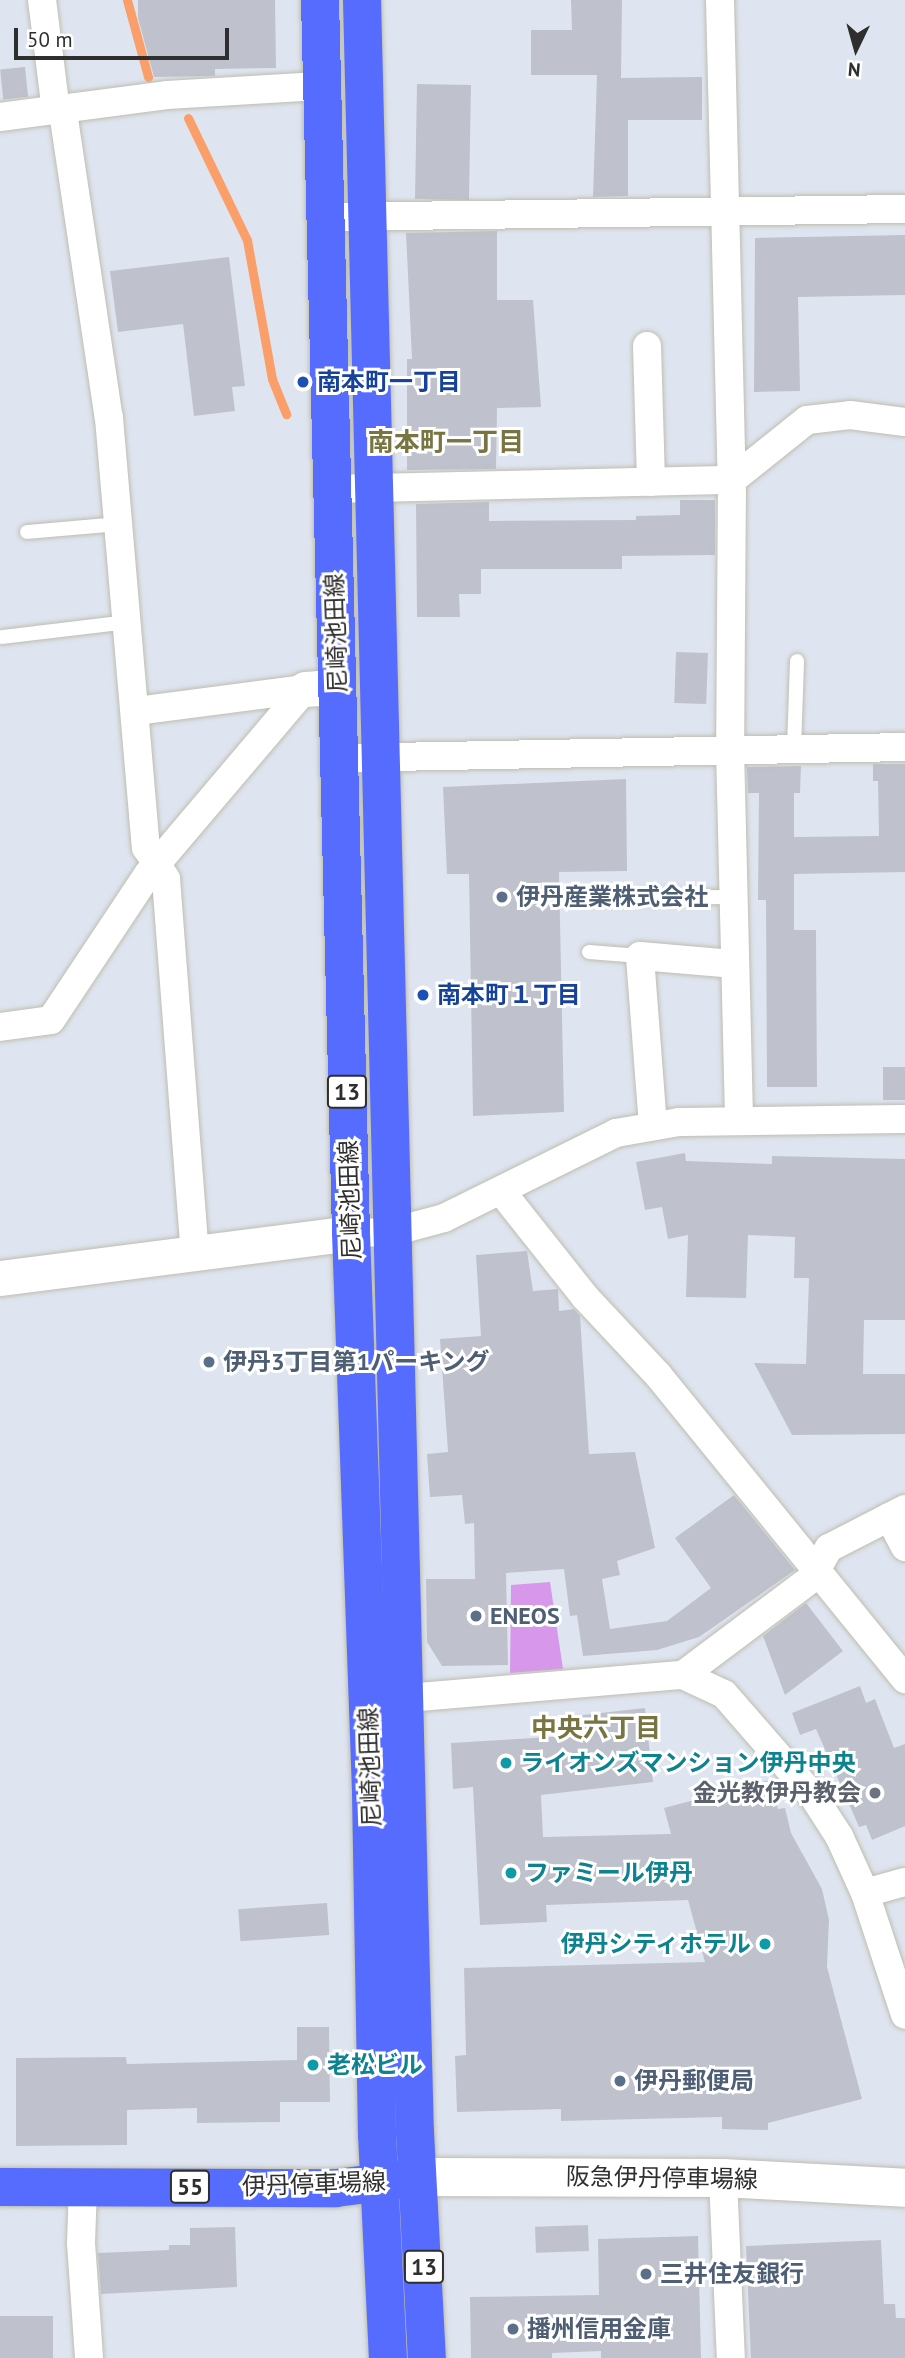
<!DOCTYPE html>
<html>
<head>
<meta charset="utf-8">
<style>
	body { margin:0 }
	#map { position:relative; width:905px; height:2358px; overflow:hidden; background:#dfe5f0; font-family:"PT Sans","Noto Sans JP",sans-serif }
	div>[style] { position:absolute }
	.green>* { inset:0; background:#d797eb }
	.stream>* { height:9px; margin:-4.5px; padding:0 4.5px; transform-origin:4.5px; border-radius:4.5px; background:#fb9f6a }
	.building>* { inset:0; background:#bfc2cc; transform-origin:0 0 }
	.roads { filter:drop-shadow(0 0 2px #bebeaf) drop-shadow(0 0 2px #bebeaf) }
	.service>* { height:14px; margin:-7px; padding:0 7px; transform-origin:7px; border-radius:7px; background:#fff }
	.minor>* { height:28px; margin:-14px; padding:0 14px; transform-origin:14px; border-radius:14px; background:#fff }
	.tertiary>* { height:35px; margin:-17.5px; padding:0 17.5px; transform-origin:17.5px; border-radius:17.5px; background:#fff }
	.secondary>* { height:38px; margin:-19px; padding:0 19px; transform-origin:19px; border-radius:19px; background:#fff }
	.primary>* { height:38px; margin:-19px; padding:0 19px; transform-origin:19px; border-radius:19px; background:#566cff }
	.dots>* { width:19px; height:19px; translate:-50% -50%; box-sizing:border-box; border:4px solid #fff; border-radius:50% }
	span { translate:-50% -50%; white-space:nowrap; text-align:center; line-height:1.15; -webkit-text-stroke:6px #fff; paint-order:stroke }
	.shield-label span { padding:2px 5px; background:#fff; border:2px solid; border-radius:5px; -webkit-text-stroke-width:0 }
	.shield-label { font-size:23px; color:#2e2e2e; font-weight:700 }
	.transit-label { font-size:24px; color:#164399; font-weight:700 }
	.left { translate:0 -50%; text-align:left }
	.street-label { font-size:24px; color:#2e2e2e }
	.service-label { font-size:24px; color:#4e5e75; font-weight:700 }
	.culture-label { font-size:24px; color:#0d838f; font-weight:700 }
	.right { translate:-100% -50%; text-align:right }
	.worship-label { font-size:24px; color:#5b616d; font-weight:700 }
	.neighbourhood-label { font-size:26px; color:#787542; font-weight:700 }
	.north { position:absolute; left:821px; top:14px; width:70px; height:70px; -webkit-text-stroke:5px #fff; paint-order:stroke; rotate:185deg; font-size:19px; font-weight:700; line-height:28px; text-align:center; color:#2e2e2e }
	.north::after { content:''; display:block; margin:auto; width:24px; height:32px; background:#2e2e2e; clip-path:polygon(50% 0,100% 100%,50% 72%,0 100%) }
	.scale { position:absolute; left:14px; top:28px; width:215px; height:32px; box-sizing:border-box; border:4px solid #2e2e2e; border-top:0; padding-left:9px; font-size:21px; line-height:24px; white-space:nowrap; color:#2e2e2e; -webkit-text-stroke:5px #fff; paint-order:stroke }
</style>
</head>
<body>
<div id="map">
	<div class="green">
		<div style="clip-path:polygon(550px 1582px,563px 1669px,510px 1673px,511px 1585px)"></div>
	</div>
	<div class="stream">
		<div style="left:127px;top:0;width:80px;rotate:74.7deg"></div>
		<div style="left:188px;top:118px;width:136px;rotate:64.2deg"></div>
		<div style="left:247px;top:240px;width:141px;rotate:79.8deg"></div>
		<div style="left:272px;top:379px;width:38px;rotate:68deg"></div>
	</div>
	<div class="building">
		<div style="clip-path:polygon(138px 0,275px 0,276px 68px,215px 69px,215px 76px,154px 77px,138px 18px)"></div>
		<div style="clip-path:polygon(571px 0,622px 0,621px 78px,702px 77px,702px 120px,628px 120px,628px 196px,593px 197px,597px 75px,531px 75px,531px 30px,572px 30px)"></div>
		<div style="left:25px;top:67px;width:30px;height:25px;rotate:84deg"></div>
		<div style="left:417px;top:84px;width:54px;height:115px;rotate:1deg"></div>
		<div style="clip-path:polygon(497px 231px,497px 300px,533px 300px,541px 407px,497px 408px,496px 469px,407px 470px,407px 359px,412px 359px,406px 233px)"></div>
		<div style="clip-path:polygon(905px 235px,905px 295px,798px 297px,800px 391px,754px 392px,755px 238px)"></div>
		<div style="clip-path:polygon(229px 257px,245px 386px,232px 387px,235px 411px,194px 416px,183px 324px,118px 332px,110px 271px)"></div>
		<div style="clip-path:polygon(680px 500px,715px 500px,715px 555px,622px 556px,622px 569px,481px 569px,481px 594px,459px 594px,460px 617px,417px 617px,416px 504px,489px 502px,489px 521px,636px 520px,636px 516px,680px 515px)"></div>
		<div style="left:676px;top:652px;width:32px;height:51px;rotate:2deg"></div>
		<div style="clip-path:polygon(873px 764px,905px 764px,905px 872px,794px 874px,794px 930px,816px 930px,817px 1087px,767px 1087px,766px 900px,758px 900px,759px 793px,748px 793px,747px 767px,801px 766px,800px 793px,794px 793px,794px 837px,879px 836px,878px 781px,873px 781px)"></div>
		<div style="clip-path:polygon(626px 779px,627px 871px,559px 872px,564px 1112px,473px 1116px,469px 874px,447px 874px,443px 787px)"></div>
		<div style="left:883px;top:1067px;width:22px;height:33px"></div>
		<div style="clip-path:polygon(685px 1153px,686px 1161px,772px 1164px,772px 1156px,905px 1159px,905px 1320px,864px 1320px,863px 1374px,905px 1374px,905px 1434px,792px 1435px,754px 1363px,806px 1364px,809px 1278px,794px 1278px,795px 1237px,748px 1235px,746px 1298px,686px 1297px,688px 1235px,668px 1239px,662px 1207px,645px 1210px,636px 1162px)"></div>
		<div style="clip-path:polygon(527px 1251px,533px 1291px,558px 1289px,559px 1311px,574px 1309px,580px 1316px,589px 1454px,635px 1452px,655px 1548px,617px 1561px,620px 1575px,602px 1579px,610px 1629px,667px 1621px,711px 1588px,675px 1538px,734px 1495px,795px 1570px,699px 1637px,657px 1650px,583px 1656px,577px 1615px,570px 1616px,564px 1569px,506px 1573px,508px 1665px,442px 1666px,427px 1642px,426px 1579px,475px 1579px,474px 1523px,465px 1524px,462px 1495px,430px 1497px,427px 1454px,448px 1452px,440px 1339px,481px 1336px,476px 1255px)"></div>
		<div style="clip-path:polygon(806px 1603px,843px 1651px,785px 1695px,763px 1636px)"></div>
		<div style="clip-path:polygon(860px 1686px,866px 1703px,875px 1699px,894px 1748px,905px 1744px,905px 1826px,872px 1840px,866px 1825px,859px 1827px,816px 1729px,800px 1735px,792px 1713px)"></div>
		<div style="clip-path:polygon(645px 1708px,653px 1782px,541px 1795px,543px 1837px,671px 1834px,664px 1808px,770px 1780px,778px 1809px,785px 1808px,791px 1833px,822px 1889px,829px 1920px,827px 1967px,862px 2099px,768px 2123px,768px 2130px,722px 2129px,722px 2117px,561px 2121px,561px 2109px,457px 2112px,455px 2056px,466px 2055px,464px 1968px,705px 1962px,688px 1900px,546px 1905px,547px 1922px,480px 1925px,473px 1787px,453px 1789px,451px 1743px,568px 1736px,565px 1717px)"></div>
		<div style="left:327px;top:1903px;width:32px;height:89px;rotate:86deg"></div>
		<div style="clip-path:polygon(297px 2027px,329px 2027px,330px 2102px,280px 2102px,280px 2122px,197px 2123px,197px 2108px,127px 2110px,127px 2145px,16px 2146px,16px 2058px,126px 2057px,127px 2064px,297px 2060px)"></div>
		<div style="left:588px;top:2225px;width:26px;height:53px;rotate:88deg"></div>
		<div style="clip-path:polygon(235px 2227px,237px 2287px,101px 2294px,98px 2253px,169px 2250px,169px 2245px,190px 2245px,190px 2228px)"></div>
		<div style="clip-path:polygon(698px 2236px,701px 2358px,601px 2358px,601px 2351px,552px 2353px,552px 2358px,471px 2358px,470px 2297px,599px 2295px,598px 2239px)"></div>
		<div style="clip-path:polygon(881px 2240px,884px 2304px,895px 2304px,896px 2318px,905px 2318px,905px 2358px,751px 2358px,746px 2246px)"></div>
		<div style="left:0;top:2316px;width:53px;height:42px"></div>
	</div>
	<div class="roads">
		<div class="service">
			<div style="left:27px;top:532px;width:91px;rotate:-5deg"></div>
			<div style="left:2px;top:637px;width:126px;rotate:-6.8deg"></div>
			<div style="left:794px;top:748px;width:87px;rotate:-88deg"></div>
			<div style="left:592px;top:898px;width:140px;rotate:-0.4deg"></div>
			<div style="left:589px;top:952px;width:51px;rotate:4.5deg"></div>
		</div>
		<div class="minor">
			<div style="left:42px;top:0;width:112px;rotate:82.8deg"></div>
			<div style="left:720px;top:0;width:480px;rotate:88.6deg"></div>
			<div style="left:732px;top:480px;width:269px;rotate:90.4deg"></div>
			<div style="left:730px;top:749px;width:370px;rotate:88.6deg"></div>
			<div style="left:63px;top:112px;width:309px;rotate:81.5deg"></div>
			<div style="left:109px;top:418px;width:431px;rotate:85.1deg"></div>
			<div style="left:146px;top:847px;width:38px;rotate:58deg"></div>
			<div style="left:166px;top:879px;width:375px;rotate:85.6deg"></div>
			<div style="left:0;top:117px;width:168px;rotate:-7.5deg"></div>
			<div style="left:167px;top:95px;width:152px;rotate:-3.4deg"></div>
			<div style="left:324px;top:217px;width:581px;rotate:-0.79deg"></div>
			<div style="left:647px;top:346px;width:136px;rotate:88.3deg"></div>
			<div style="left:332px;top:489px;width:400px;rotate:-1.3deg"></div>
			<div style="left:732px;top:480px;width:96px;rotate:-38.7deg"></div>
			<div style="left:807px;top:420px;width:43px;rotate:-6.6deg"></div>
			<div style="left:850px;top:415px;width:55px;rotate:7.3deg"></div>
			<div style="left:339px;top:758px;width:566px;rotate:-1.11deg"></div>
			<div style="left:0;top:1027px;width:51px;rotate:-7.8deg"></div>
			<div style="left:51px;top:1020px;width:175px;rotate:-56.4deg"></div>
			<div style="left:148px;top:874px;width:243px;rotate:-49.7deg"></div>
			<div style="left:305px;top:689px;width:171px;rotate:172.6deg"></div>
			<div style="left:653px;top:1126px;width:170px;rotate:-94.4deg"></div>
			<div style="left:640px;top:956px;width:93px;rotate:4.9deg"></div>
			<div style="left:501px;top:1191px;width:135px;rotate:51.6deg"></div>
			<div style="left:585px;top:1297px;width:107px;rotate:46.9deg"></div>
			<div style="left:658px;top:1375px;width:392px;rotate:50.9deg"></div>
			<div style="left:351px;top:1233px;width:41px;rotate:-1.4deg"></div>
			<div style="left:392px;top:1232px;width:54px;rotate:-15.1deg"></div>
			<div style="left:444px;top:1218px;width:192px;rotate:-26.3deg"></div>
			<div style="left:616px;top:1133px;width:64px;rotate:-9.9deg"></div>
			<div style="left:679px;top:1122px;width:226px;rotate:-0.8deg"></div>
			<div style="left:889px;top:1517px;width:34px;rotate:62deg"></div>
			<div style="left:683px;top:1675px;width:45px;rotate:24.9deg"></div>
			<div style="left:724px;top:1694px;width:135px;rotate:48.9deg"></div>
			<div style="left:813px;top:1796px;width:48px;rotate:57deg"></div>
			<div style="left:839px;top:1836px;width:63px;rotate:65.5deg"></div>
			<div style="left:865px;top:1893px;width:128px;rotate:71.8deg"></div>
			<div style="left:389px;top:1690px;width:20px;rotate:24deg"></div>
			<div style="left:407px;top:1698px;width:277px;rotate:-4.8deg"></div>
			<div style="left:683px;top:1675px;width:160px;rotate:-36.9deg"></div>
			<div style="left:811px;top:1579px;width:36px;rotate:-60deg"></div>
			<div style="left:829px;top:1548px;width:85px;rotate:-27.2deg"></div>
			<div style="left:865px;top:1893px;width:41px;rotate:-15.4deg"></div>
			<div style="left:723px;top:2178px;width:180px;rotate:87.5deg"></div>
			<div style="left:83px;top:2186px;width:57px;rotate:92deg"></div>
			<div style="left:81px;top:2243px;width:115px;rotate:86deg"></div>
		</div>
		<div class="tertiary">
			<div style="left:305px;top:689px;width:32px;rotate:-4deg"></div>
			<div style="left:0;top:1278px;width:354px;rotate:-7.3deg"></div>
		</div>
		<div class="secondary">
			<div style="left:419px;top:2177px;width:304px;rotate:0.2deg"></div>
			<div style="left:723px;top:2178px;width:182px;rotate:3.1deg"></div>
		</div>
		<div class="primary">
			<div style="left:320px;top:0;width:1233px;rotate:88.56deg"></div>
			<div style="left:351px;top:1233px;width:559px;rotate:87.95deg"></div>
			<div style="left:371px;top:1792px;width:342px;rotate:89deg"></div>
			<div style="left:377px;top:2134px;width:224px;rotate:87.2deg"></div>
			<div style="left:362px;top:0;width:2133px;rotate:88.58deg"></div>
			<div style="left:415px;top:2132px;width:226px;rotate:87deg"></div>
			<div style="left:0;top:2187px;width:336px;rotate:0.2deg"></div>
			<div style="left:336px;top:2188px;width:71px;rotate:-7.3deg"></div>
		</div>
	</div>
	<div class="dots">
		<div style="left:303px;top:382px;background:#1a4fb4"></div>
		<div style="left:502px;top:897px;background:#5c6f8a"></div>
		<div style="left:423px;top:995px;background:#1a4fb4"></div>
		<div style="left:209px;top:1362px;background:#5c6f8a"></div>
		<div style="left:476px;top:1616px;background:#5c6f8a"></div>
		<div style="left:506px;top:1763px;background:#0f9aa8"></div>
		<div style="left:875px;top:1793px;background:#6b7280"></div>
		<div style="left:511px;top:1873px;background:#0f9aa8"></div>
		<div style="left:765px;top:1944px;background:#0f9aa8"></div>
		<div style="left:313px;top:2065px;background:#0f9aa8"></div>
		<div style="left:620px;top:2081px;background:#5c6f8a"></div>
		<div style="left:646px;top:2274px;background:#5c6f8a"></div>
		<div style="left:513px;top:2329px;background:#5c6f8a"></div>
	</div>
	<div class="shield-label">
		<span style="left:347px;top:1092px">13</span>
		<span style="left:190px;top:2187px">55</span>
		<span style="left:424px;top:2267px">13</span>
	</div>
	<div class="transit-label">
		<span class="left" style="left:317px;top:382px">南本町一丁目</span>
		<span class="left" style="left:437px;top:995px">南本町１丁目</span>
	</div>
	<div class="street-label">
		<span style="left:336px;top:633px;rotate:-92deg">尼崎池田線</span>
		<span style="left:350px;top:1200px;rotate:-92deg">尼崎池田線</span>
		<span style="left:370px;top:1767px;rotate:-92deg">尼崎池田線</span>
		<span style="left:662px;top:2178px;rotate:1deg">阪急伊丹停車場線</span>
		<span style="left:314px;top:2184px;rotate:-2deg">伊丹停車場線</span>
	</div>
	<div class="service-label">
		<span class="left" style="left:516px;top:897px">伊丹産業株式会社</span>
		<span class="left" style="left:223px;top:1362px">伊丹3丁目第1パーキング</span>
		<span class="left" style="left:490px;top:1616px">ENEOS</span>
		<span class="left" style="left:634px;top:2081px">伊丹郵便局</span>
		<span class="left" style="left:660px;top:2274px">三井住友銀行</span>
		<span class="left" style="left:527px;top:2329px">播州信用金庫</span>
	</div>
	<div class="culture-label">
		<span class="left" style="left:520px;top:1763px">ライオンズマンション伊丹中央</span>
		<span class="left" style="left:525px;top:1873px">ファミール伊丹</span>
		<span class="right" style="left:751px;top:1944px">伊丹シティホテル</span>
		<span class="left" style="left:327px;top:2065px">老松ビル</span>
	</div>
	<div class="worship-label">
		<span class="right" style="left:861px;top:1793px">金光教伊丹教会</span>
	</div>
	<div class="neighbourhood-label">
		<span style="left:446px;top:442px">南本町一丁目</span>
		<span style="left:596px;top:1728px">中央六丁目</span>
	</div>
	<div class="north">N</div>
	<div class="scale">50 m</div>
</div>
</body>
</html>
